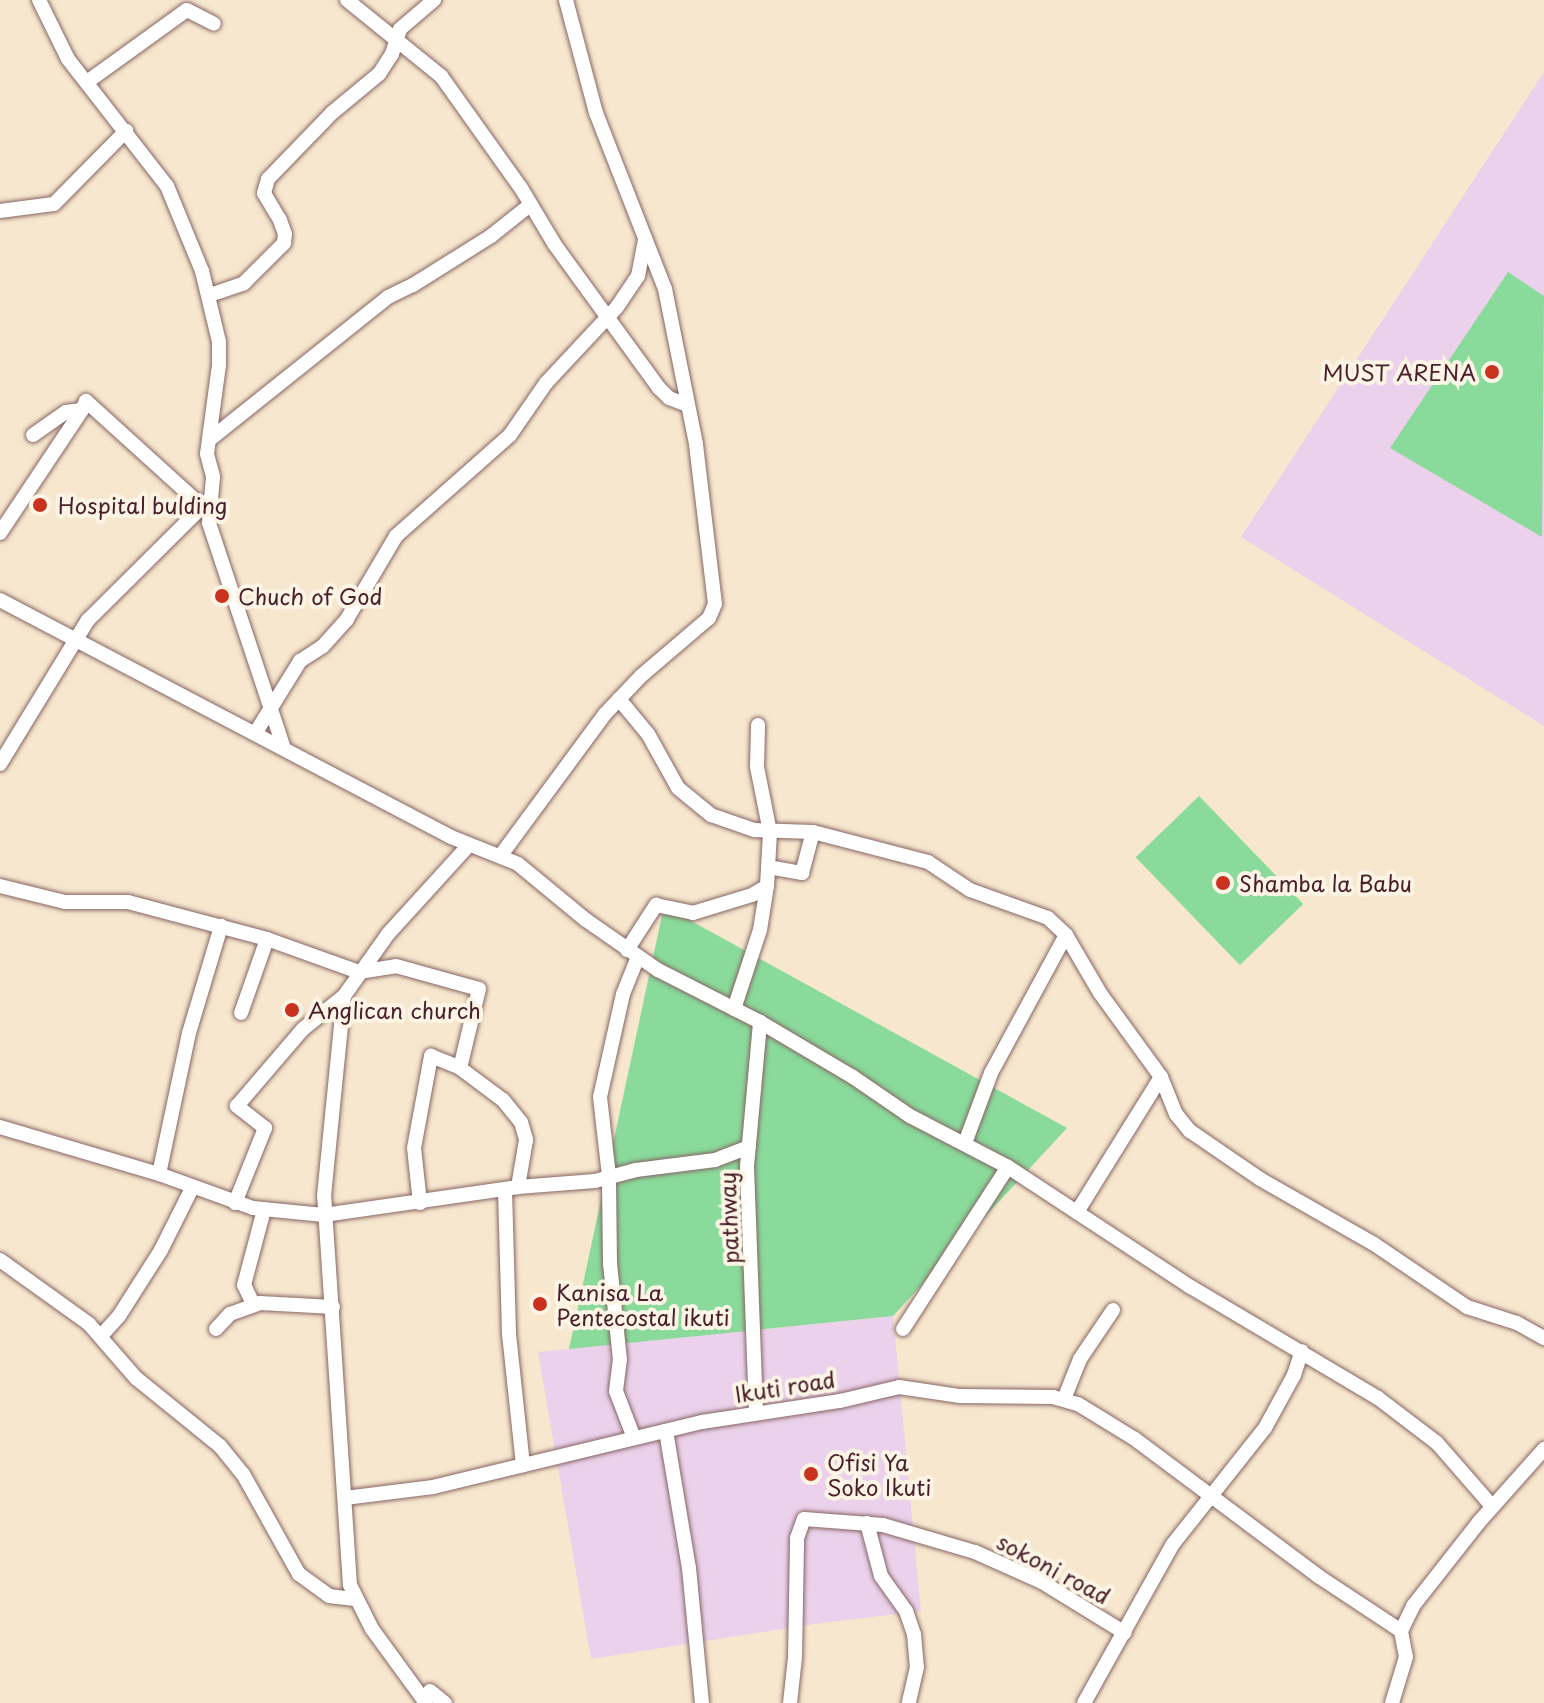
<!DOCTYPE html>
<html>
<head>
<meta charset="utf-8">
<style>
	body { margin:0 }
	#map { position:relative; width:1544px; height:1703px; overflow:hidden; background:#f7e7ce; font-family:"Playpen Sans",sans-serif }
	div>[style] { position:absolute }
	.built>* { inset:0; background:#ebd1eb }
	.green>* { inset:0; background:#89da9b; transform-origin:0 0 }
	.roads { filter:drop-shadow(0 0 2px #876564) drop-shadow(0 0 2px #876564) }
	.minor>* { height:14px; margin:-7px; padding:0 7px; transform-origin:7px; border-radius:7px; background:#fff }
	.dots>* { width:22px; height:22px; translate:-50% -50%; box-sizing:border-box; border:4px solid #fcf5e5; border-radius:50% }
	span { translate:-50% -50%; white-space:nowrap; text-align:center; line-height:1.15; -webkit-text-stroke:8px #fcf5e5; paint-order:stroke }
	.poi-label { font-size:22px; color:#4a1f2b }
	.right { translate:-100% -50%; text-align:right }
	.left { translate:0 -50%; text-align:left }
	.street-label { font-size:22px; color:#4a1f2b }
</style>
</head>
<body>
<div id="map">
	<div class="built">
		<div style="clip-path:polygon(1544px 72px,1544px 726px,1241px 537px)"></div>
		<div style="clip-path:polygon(893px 1316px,921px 1611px,814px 1624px,591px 1659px,538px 1352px)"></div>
	</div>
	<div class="green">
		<div style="clip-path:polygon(1508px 272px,1544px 296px,1542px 537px,1390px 448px)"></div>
		<div style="left:1199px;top:796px;width:150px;height:88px;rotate:46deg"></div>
		<div style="clip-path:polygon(664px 906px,1067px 1128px,893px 1316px,569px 1349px)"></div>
	</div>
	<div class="roads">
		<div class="minor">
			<div style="left:39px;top:0;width:66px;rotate:63.8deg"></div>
			<div style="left:68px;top:59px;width:161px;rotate:52.1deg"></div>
			<div style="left:167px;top:186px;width:92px;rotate:67.6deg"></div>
			<div style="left:202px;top:271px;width:73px;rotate:76.5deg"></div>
			<div style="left:219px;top:342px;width:23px;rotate:90deg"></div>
			<div style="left:219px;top:365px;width:90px;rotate:97.7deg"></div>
			<div style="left:207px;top:454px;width:24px;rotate:75deg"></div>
			<div style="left:213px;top:477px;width:46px;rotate:95deg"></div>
			<div style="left:209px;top:523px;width:235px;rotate:71.6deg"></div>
			<div style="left:347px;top:0;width:121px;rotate:39deg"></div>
			<div style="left:441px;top:76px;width:138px;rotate:54.5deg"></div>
			<div style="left:521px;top:188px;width:66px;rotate:59.2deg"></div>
			<div style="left:555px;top:245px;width:177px;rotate:54deg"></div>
			<div style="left:659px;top:388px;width:14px;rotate:45deg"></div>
			<div style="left:669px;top:398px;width:19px;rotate:21deg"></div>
			<div style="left:87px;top:82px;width:123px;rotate:-35.8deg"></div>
			<div style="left:187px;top:10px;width:30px;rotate:27deg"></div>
			<div style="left:0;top:211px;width:54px;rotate:-7.4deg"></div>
			<div style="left:54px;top:204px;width:103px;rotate:-45.4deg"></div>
			<div style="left:210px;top:295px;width:36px;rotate:-19deg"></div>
			<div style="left:244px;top:283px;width:57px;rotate:-45deg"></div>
			<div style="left:284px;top:243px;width:9px;rotate:-84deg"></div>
			<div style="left:285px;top:234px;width:15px;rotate:-110deg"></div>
			<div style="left:280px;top:220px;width:31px;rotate:-121deg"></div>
			<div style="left:264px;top:193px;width:15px;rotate:-74deg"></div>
			<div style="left:268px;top:179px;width:93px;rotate:-45.9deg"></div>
			<div style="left:333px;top:112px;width:60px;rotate:-39.6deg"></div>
			<div style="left:379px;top:74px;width:24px;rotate:-57deg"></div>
			<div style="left:392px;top:54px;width:26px;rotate:-72deg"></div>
			<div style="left:400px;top:29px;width:45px;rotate:-40.5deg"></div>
			<div style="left:33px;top:435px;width:40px;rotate:-34.9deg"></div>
			<div style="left:66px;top:412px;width:16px;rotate:-7deg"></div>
			<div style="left:82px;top:410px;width:10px;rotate:-66deg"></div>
			<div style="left:86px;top:401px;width:158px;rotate:42.2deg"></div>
			<div style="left:209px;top:440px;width:229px;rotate:-38.6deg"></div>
			<div style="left:388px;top:297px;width:28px;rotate:-26deg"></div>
			<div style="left:413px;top:285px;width:92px;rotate:-32.1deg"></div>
			<div style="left:491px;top:236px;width:50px;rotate:-38.5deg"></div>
			<div style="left:0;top:533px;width:148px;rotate:-56.3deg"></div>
			<div style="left:0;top:600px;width:509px;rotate:27.72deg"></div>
			<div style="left:451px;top:837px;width:72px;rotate:21.9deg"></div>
			<div style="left:518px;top:864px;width:88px;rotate:39.5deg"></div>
			<div style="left:586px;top:920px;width:88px;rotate:34.8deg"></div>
			<div style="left:658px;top:970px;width:114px;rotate:27deg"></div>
			<div style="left:760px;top:1022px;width:108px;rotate:30.6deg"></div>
			<div style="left:853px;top:1077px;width:69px;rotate:34.4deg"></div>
			<div style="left:910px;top:1116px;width:110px;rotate:27.5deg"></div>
			<div style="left:1008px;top:1167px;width:219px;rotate:33.3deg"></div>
			<div style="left:1191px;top:1287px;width:217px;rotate:30.7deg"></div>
			<div style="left:1378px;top:1398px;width:74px;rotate:37.3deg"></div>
			<div style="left:1437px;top:1443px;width:84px;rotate:48.9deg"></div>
			<div style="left:619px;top:699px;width:45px;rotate:50.4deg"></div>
			<div style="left:648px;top:734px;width:62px;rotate:60.9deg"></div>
			<div style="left:678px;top:788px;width:43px;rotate:39.3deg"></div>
			<div style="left:711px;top:815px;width:46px;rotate:19.2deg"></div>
			<div style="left:754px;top:830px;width:59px;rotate:1.9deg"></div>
			<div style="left:813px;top:832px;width:119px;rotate:14.6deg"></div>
			<div style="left:928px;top:862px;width:50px;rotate:33.7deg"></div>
			<div style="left:970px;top:890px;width:83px;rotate:19.7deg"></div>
			<div style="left:1048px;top:918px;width:25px;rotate:43deg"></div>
			<div style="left:1066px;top:935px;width:67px;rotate:59.6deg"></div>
			<div style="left:1100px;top:993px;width:104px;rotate:54deg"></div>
			<div style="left:1161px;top:1077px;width:40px;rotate:68deg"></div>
			<div style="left:1176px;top:1114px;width:22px;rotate:51deg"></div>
			<div style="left:1190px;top:1131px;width:85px;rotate:34.4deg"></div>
			<div style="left:1260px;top:1179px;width:131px;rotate:29.7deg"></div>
			<div style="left:1374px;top:1244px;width:112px;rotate:34.1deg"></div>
			<div style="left:1467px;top:1307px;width:52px;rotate:17.7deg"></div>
			<div style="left:1517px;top:1323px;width:31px;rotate:29deg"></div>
			<div style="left:256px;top:732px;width:84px;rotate:-58.2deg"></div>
			<div style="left:300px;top:661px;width:27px;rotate:-33deg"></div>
			<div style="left:323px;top:646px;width:36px;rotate:-48deg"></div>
			<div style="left:347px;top:619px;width:96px;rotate:-59.4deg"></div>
			<div style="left:396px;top:536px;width:152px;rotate:-41.5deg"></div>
			<div style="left:510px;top:435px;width:63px;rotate:-55.3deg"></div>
			<div style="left:546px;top:383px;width:104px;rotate:-46.9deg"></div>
			<div style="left:617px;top:307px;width:37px;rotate:-56deg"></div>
			<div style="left:638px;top:276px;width:38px;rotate:-79deg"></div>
			<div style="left:0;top:764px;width:169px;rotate:-58.6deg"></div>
			<div style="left:88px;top:620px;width:173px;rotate:-44.8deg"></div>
			<div style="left:501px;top:855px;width:175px;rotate:-53.6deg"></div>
			<div style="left:605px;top:714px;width:52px;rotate:-46.5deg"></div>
			<div style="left:641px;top:676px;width:89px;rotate:-40.5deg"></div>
			<div style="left:709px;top:618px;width:15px;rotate:-67deg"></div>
			<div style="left:715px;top:604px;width:161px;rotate:-96.8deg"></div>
			<div style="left:696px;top:444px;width:158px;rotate:-101.3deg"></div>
			<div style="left:665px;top:289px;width:189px;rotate:-111.4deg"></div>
			<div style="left:596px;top:113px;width:117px;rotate:-104.9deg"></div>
			<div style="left:768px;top:867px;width:35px;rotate:10deg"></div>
			<div style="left:802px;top:873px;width:42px;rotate:-75deg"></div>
			<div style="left:0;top:886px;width:67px;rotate:13.8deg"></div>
			<div style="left:65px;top:902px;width:63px"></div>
			<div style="left:128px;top:902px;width:144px;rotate:14.9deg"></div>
			<div style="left:267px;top:939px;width:98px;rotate:19.7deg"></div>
			<div style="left:359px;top:972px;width:37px;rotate:-9deg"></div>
			<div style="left:396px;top:966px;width:86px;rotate:15.5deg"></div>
			<div style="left:479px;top:989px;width:81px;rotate:103.5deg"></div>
			<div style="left:627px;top:950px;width:54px;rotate:-57.2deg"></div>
			<div style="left:656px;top:905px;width:38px;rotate:12deg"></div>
			<div style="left:693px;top:913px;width:62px;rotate:-17deg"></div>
			<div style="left:752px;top:895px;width:17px;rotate:-31deg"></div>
			<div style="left:734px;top:1009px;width:83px;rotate:-71.8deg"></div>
			<div style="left:760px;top:930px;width:45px;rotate:-81deg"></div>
			<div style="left:767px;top:886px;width:54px;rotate:-86.8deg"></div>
			<div style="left:770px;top:832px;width:66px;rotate:-101.3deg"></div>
			<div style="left:757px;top:767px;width:42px;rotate:-88.6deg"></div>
			<div style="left:241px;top:1013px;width:78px;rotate:-70.6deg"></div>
			<div style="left:0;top:1127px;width:166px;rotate:16.5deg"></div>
			<div style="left:159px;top:1174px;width:100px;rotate:19.9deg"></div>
			<div style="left:253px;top:1208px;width:71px;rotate:5.6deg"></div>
			<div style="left:324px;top:1215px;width:196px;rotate:-8.2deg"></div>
			<div style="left:518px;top:1187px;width:77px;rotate:-4.5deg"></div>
			<div style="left:595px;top:1181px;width:42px;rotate:-15deg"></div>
			<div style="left:636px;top:1170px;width:80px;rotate:-7.2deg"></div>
			<div style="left:715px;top:1160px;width:36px;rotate:-21deg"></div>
			<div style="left:965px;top:1143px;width:75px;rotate:-69.6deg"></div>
			<div style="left:991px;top:1073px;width:157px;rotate:-61.5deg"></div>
			<div style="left:159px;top:1174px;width:144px;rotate:-78deg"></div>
			<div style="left:189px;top:1033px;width:112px;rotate:-73.3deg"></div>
			<div style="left:505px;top:1190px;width:144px;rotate:88.4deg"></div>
			<div style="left:509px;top:1334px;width:132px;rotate:83.9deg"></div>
			<div style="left:235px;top:1203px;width:81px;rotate:-68.2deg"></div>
			<div style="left:265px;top:1128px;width:36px;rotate:-142deg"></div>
			<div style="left:237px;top:1106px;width:101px;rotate:-49.4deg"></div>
			<div style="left:303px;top:1029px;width:53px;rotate:-38.8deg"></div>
			<div style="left:420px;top:1203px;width:55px;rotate:-96.2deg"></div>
			<div style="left:414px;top:1148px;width:94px;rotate:-79.5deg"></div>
			<div style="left:431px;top:1056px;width:31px;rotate:22deg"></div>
			<div style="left:460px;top:1068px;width:54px;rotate:36.7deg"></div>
			<div style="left:503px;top:1100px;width:28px;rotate:51deg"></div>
			<div style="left:521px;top:1122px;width:19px;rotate:74deg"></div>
			<div style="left:526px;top:1140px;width:48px;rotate:99.7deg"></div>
			<div style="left:1077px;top:1212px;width:159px;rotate:-58.1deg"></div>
			<div style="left:0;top:1260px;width:110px;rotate:35.7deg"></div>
			<div style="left:89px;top:1324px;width:72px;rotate:49deg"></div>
			<div style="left:136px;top:1378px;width:108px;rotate:39deg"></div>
			<div style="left:220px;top:1446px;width:36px;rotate:51deg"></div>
			<div style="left:243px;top:1474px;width:115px;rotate:60.8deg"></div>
			<div style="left:299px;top:1574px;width:37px;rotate:36deg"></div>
			<div style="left:329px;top:1596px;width:26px;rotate:7deg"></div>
			<div style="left:253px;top:1304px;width:21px;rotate:-115deg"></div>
			<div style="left:244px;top:1285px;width:78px;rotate:-75.1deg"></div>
			<div style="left:216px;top:1329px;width:21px;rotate:-47deg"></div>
			<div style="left:230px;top:1314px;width:32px;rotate:-20deg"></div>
			<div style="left:260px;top:1303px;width:73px;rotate:3.1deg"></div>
			<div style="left:903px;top:1329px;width:193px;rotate:-57.1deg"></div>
			<div style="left:101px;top:1336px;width:27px;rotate:-48deg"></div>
			<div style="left:119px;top:1316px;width:78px;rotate:-57.5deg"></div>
			<div style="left:161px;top:1250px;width:69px;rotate:-63.4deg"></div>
			<div style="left:1064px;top:1399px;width:43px;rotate:-68.2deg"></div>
			<div style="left:1080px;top:1359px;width:59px;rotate:-56deg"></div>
			<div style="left:756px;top:1412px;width:246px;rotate:-92.1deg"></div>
			<div style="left:747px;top:1166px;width:145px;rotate:-84.8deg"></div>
			<div style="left:666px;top:1431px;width:139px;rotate:80.5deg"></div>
			<div style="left:689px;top:1568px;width:136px;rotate:84.5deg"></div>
			<div style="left:634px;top:1438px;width:50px;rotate:-111deg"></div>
			<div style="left:616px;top:1391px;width:31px;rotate:-83deg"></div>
			<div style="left:620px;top:1360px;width:98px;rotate:-95.9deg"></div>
			<div style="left:610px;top:1263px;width:87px;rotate:-90.7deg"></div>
			<div style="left:609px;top:1176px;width:80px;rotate:-96.5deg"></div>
			<div style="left:600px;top:1097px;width:106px;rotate:-77.4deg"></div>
			<div style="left:623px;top:994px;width:40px;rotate:-68deg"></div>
			<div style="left:345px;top:1498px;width:89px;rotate:-7.1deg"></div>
			<div style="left:433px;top:1487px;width:277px;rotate:-13.6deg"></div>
			<div style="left:702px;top:1422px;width:140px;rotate:-8.7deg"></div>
			<div style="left:840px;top:1401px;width:61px;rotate:-13.3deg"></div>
			<div style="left:899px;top:1387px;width:62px;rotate:8.4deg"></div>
			<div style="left:960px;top:1396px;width:93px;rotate:0.6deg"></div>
			<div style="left:1053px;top:1397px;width:26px;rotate:16deg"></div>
			<div style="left:1078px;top:1404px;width:67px;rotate:31.6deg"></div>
			<div style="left:1135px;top:1439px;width:229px;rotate:36.8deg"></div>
			<div style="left:1318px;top:1576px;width:100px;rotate:33.5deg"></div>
			<div style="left:867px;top:1523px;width:55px;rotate:75.2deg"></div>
			<div style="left:881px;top:1576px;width:43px;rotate:54.5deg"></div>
			<div style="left:906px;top:1611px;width:24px;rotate:71deg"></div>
			<div style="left:914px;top:1634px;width:33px;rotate:85deg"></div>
			<div style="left:917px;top:1667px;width:37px;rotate:103deg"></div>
			<div style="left:430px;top:1691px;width:19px;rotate:39deg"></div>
			<div style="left:426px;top:1703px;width:92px;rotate:-126.1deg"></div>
			<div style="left:372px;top:1629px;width:49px;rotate:-116.6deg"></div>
			<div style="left:350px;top:1585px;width:390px;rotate:-93.8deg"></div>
			<div style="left:324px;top:1196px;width:201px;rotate:-84.3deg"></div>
			<div style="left:344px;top:996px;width:76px;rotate:-54.6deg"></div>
			<div style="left:388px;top:934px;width:120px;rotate:-47.7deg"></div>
			<div style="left:790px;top:1703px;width:45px;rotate:-83.7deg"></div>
			<div style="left:795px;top:1658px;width:120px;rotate:-89deg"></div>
			<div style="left:797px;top:1538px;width:20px;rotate:-70deg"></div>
			<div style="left:804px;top:1519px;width:79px;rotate:4.3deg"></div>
			<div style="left:883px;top:1525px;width:96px;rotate:16.4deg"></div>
			<div style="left:975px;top:1552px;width:73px;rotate:24.1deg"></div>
			<div style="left:1042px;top:1582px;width:97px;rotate:31.6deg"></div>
			<div style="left:1084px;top:1703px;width:182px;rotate:-60.8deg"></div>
			<div style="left:1173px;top:1544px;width:148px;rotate:-51.6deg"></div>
			<div style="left:1265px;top:1428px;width:60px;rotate:-61.3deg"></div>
			<div style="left:1294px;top:1375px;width:25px;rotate:-72deg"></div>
			<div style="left:1392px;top:1703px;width:48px;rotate:-73.1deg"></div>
			<div style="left:1406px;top:1657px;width:26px;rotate:-101deg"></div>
			<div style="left:1401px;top:1631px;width:28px;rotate:-64deg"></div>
			<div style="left:1413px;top:1606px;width:107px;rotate:-51.8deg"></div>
			<div style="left:1479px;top:1522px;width:98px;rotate:-48.3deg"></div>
		</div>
	</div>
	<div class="dots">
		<div style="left:1492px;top:372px;background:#c8321e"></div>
		<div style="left:40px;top:505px;background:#c8321e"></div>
		<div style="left:222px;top:596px;background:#c8321e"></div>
		<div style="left:1223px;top:883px;background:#c8321e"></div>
		<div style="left:292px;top:1010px;background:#c8321e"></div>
		<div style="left:540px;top:1304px;background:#c8321e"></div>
		<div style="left:811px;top:1474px;background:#c8321e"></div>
	</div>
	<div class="poi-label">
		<span class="right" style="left:1476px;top:372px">MUST ARENA</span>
		<span class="left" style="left:58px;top:505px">Hospital bulding</span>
		<span class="left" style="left:238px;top:596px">Chuch of God</span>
		<span class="left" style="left:1239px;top:883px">Shamba la Babu</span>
		<span class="left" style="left:308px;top:1010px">Anglican church</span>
		<span class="left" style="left:556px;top:1304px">Kanisa La<br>Pentecostal ikuti</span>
		<span class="left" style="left:827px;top:1474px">Ofisi Ya<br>Soko Ikuti</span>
	</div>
	<div class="street-label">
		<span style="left:728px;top:1218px;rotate:-92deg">pathway</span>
		<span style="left:785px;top:1386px;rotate:-9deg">Ikuti road</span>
		<span style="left:1054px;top:1568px;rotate:28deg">sokoni road</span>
	</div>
</div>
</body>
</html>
